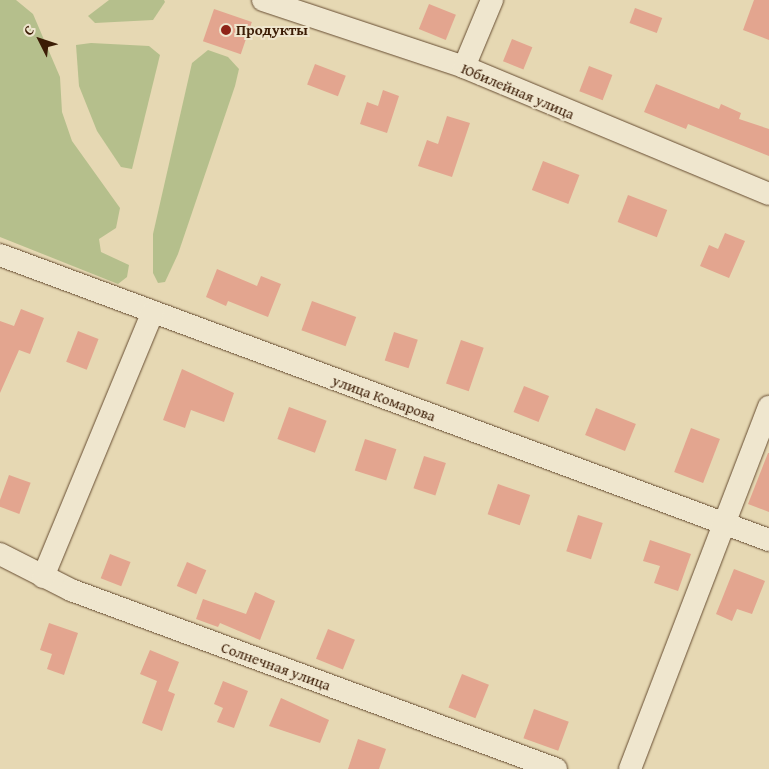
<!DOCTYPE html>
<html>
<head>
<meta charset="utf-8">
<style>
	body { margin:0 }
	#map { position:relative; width:769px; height:769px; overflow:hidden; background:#e6d8b3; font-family:"Gentium Book Plus",serif }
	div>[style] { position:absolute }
	.green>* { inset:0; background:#b5bf8c }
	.building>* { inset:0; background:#e3a58f; transform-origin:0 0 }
	.roads { filter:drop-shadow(0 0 1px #664c31) drop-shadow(0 0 1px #664c31) }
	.minor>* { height:22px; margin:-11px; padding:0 11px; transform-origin:11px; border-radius:11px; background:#efe6ce }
	.dots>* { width:14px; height:14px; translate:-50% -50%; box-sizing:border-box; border:2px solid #efe6ce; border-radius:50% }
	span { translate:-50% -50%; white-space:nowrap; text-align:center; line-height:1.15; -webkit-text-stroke:4px #efe6ce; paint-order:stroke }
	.poi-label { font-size:15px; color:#3c1d06; font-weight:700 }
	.left { translate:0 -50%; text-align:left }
	.street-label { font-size:15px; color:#3c1d06 }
	.north { position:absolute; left:15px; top:15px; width:50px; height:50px; -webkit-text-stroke:4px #efe6ce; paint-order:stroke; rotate:311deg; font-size:14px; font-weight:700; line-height:20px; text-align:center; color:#3c1d06 }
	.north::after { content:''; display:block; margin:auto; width:18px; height:22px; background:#3c1d06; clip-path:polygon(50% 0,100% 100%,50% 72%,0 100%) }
</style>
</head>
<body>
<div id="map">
	<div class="green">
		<div style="clip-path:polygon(0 0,16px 0,33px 14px,60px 77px,62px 112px,72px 141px,120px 208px,116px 228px,99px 239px,101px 252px,129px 265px,127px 277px,118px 284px,0 237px)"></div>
		<div style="clip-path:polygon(109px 0,164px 0,165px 2px,153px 20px,95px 23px,88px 16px)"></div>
		<div style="clip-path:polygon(91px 43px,149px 46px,160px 55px,132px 169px,121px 167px,97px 131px,79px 86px,76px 45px)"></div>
		<div style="clip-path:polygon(208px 50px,228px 57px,239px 69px,235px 86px,178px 254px,165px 282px,158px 283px,153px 273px,153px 234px,192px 63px)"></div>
	</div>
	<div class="building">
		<div style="clip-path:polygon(754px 0,769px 0,769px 40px,743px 30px)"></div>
		<div style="left:429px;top:4px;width:29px;height:27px;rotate:22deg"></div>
		<div style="left:635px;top:8px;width:29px;height:16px;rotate:20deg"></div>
		<div style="left:214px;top:9px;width:40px;height:34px;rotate:19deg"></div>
		<div style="left:512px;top:39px;width:22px;height:24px;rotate:22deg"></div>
		<div style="left:315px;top:64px;width:33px;height:22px;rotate:21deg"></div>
		<div style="left:589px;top:66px;width:25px;height:27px;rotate:21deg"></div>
		<div style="clip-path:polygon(656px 84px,719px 109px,721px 104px,741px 113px,739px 119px,769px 129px,769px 156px,688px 124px,686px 129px,644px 112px)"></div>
		<div style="clip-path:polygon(383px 90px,399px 96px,387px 133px,360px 124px,367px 102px,378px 106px)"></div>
		<div style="clip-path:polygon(447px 116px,470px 123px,452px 177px,418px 166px,427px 140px,438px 144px)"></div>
		<div style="left:543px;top:161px;width:39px;height:31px;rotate:21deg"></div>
		<div style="left:628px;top:195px;width:42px;height:29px;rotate:21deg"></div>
		<div style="clip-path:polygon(725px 233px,745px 241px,729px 278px,700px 266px,709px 245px,718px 249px)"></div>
		<div style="clip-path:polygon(217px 269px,257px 286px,261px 276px,281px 284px,268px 317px,228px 301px,226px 306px,206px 297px)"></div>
		<div style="left:312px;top:301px;width:47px;height:31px;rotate:20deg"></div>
		<div style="clip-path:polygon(21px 309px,44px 318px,30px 354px,19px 350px,0 393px,0 321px,14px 326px)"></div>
		<div style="left:78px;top:331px;width:22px;height:33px;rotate:21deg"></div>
		<div style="left:394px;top:332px;width:25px;height:30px;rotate:18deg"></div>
		<div style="left:461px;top:340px;width:24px;height:46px;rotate:19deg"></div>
		<div style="clip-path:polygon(182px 369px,234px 393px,224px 422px,191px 410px,185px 428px,163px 420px)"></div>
		<div style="left:524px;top:386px;width:27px;height:28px;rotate:22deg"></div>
		<div style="left:289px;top:407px;width:40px;height:34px;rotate:20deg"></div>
		<div style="left:596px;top:408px;width:43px;height:29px;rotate:22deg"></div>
		<div style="left:691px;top:428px;width:31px;height:47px;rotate:21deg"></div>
		<div style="left:365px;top:439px;width:33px;height:33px;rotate:18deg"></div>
		<div style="clip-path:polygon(768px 453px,769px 453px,769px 512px,748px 504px)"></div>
		<div style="left:424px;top:456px;width:23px;height:34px;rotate:18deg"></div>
		<div style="left:9px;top:475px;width:23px;height:33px;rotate:20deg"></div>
		<div style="left:498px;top:484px;width:34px;height:32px;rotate:19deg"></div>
		<div style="left:578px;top:515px;width:26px;height:38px;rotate:18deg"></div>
		<div style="clip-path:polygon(650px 540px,691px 554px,678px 591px,654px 583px,660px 566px,643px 561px)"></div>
		<div style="left:110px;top:554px;width:22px;height:26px;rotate:21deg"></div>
		<div style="left:187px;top:562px;width:21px;height:26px;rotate:23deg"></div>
		<div style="clip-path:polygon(734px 569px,765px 581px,752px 614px,737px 609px,732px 621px,716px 614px)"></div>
		<div style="clip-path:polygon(255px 592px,275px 601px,260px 640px,220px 623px,218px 627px,196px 619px,203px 599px,246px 614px)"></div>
		<div style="clip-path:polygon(49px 623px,78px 633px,64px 675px,47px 669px,52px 654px,40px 650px)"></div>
		<div style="left:328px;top:629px;width:29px;height:32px;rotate:22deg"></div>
		<div style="clip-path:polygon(150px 650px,179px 662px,168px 691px,175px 694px,162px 731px,142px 723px,157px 681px,140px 674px)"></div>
		<div style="left:462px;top:674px;width:29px;height:36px;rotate:22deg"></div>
		<div style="clip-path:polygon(223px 681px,248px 691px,234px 728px,217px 722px,223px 708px,214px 704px)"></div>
		<div style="clip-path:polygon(281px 698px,329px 720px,320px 743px,269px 726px)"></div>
		<div style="left:534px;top:709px;width:37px;height:31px;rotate:20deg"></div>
		<div style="clip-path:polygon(358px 739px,386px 749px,379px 769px,348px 769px)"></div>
	</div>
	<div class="roads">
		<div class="minor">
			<div style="left:263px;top:0;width:212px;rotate:18.4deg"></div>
			<div style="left:464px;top:67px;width:330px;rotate:22.6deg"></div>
			<div style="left:464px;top:67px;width:73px;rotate:-67.3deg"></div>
			<div style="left:0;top:255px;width:820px;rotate:20.34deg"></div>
			<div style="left:0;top:554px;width:80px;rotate:26.9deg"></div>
			<div style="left:71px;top:590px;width:517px;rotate:20.26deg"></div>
			<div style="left:43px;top:577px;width:287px;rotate:-67.5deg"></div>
			<div style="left:630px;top:769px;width:388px;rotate:-69deg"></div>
		</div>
	</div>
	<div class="dots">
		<div style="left:226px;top:30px;background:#8f2418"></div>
	</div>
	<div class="poi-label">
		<span class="left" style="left:236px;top:30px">Продукты</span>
	</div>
	<div class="street-label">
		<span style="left:518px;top:91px;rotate:23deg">Юбилейная улица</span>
		<span style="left:384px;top:398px;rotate:20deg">улица Комарова</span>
		<span style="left:276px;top:666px;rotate:20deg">Солнечная улица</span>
	</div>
	<div class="north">С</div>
</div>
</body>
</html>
